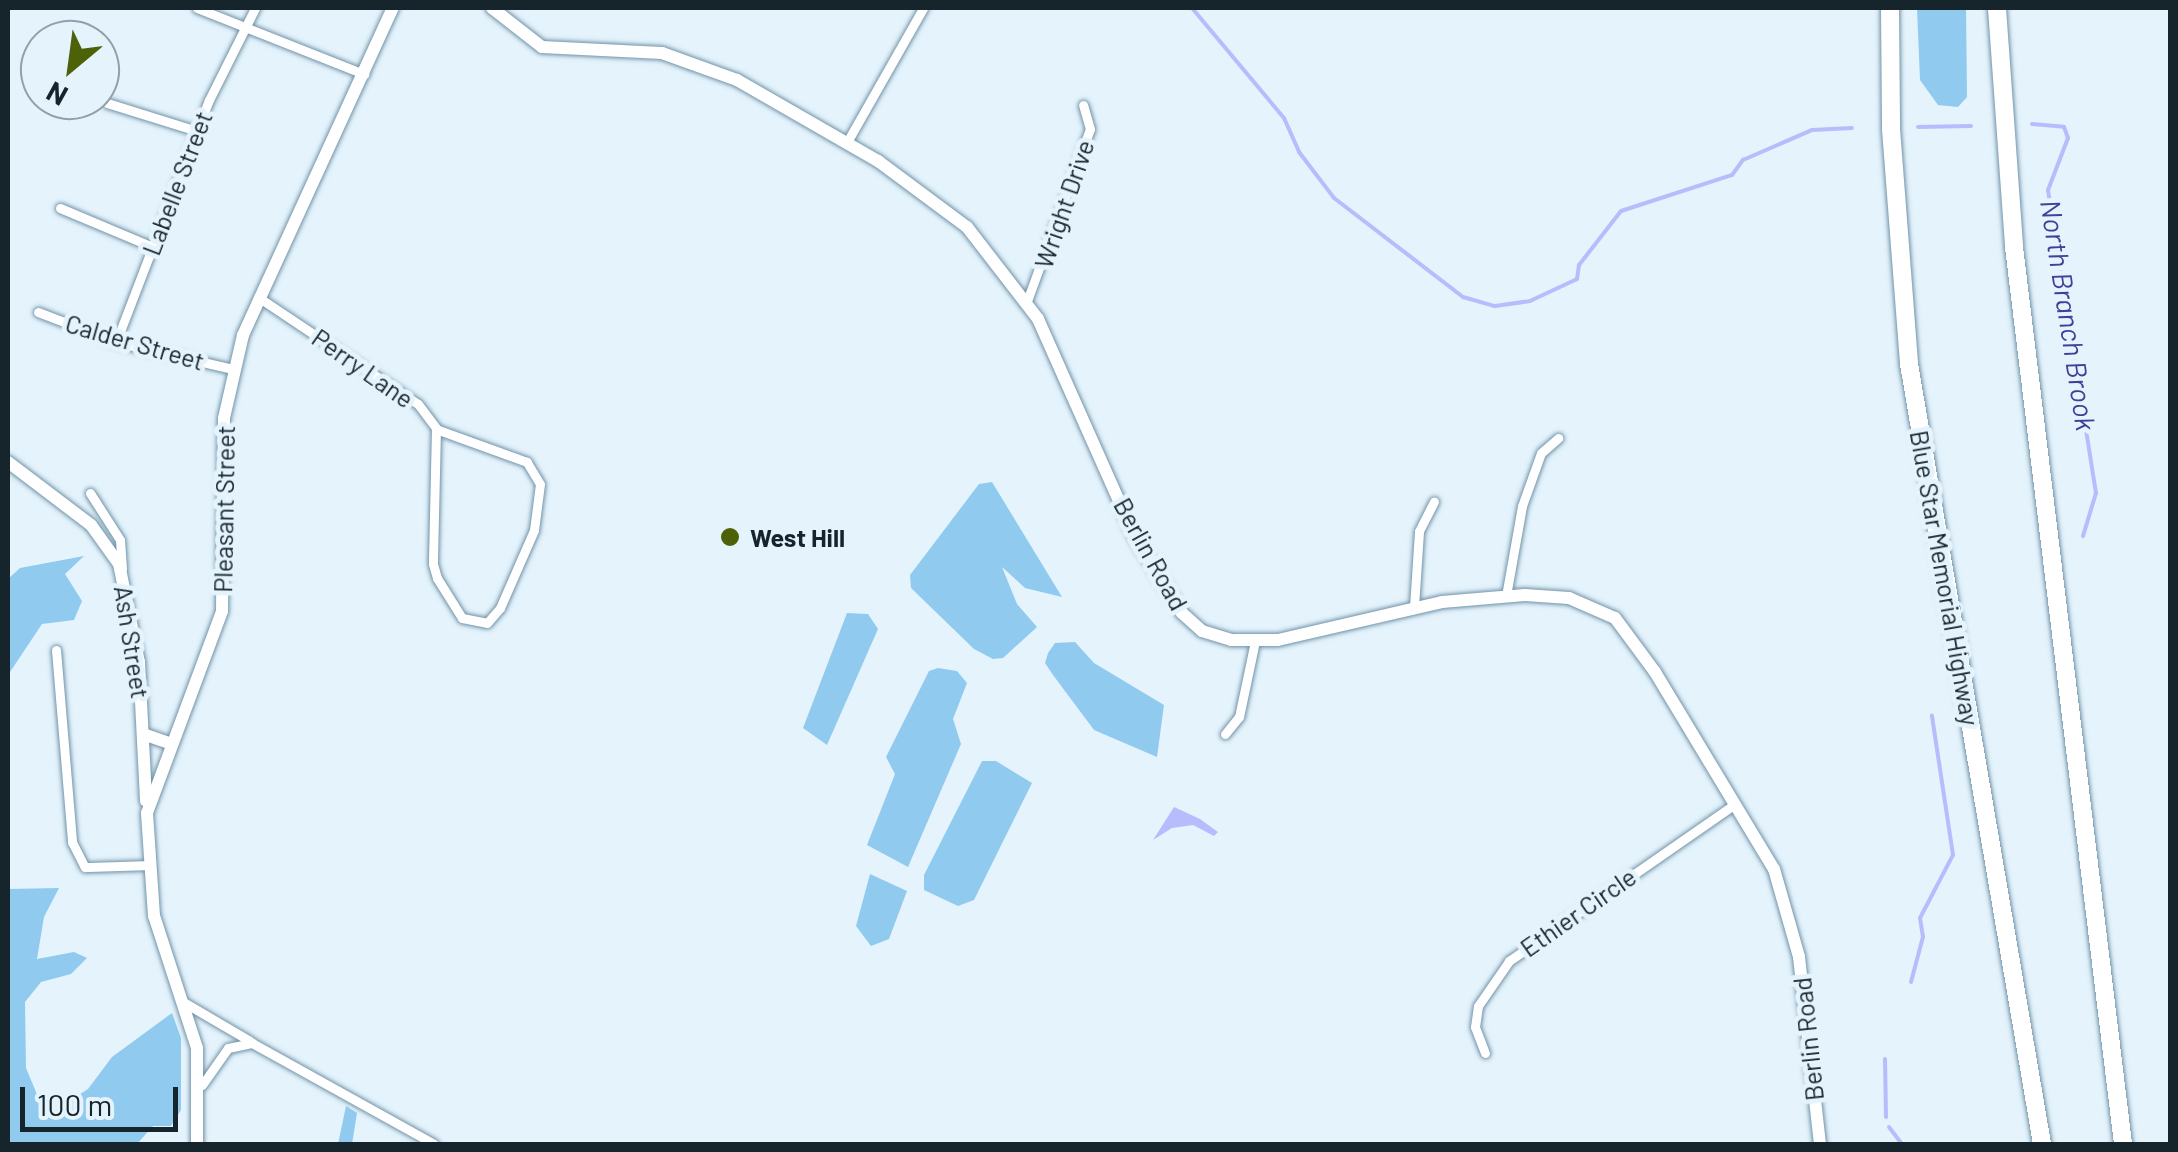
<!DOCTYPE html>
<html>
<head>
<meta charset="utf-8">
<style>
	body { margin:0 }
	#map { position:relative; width:2178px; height:1152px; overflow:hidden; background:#e4f3fc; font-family:Barlow,sans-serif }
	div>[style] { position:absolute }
	.green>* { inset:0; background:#90cbef }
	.water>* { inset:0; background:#b7bdfc }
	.stream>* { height:4px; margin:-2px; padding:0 2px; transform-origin:2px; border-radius:2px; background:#b7bdfc }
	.roads { filter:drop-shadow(0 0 2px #7193a8) drop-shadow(0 0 2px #7193a8) }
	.street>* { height:9px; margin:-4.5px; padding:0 4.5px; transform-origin:4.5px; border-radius:4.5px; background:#fff }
	.secondary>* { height:12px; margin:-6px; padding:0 6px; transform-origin:6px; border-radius:6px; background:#fff }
	.highway>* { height:18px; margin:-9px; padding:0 9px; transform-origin:9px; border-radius:9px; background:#fff }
	.dots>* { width:28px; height:28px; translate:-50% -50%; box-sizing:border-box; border:5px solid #e4f3fc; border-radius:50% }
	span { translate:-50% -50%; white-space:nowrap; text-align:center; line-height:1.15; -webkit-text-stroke:10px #e4f3fc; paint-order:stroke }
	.street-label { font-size:25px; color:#16242c }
	.poi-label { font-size:25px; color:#16242c; font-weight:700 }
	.left { translate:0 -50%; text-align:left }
	.water-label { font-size:28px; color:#423f98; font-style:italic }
	.frame { position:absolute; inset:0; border:10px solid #16242c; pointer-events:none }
	.north { position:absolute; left:20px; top:20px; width:100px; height:100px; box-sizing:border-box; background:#e4f3fc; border:2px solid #92a0a9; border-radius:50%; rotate:209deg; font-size:28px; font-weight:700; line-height:40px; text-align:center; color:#16242c }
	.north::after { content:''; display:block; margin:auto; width:35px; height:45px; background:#4d6109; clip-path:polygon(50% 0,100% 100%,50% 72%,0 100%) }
	.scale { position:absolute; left:20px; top:1087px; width:158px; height:45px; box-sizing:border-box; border:5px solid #16242c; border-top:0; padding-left:12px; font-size:30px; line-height:35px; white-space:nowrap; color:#16242c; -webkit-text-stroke:8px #e4f3fc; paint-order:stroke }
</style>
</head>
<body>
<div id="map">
	<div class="green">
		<div style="clip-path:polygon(1917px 8px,1966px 8px,1967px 97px,1958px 107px,1938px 105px,1920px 80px)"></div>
		<div style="clip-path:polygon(992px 482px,1062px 597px,1025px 588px,1002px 567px,1017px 604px,1037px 627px,1003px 658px,993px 659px,974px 649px,911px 588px,910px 575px,979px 484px)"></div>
		<div style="clip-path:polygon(84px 556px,65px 574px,82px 601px,74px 620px,42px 624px,8px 675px,8px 579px,20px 568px)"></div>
		<div style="clip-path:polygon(847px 613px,868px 614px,878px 629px,827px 745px,803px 728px)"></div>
		<div style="clip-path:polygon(1075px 642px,1094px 663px,1164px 705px,1157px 757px,1094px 730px,1053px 675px,1045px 663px,1048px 653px,1055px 643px)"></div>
		<div style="clip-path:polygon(938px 668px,957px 671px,967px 683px,953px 719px,961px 744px,908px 867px,867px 845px,895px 774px,886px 757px,929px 671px)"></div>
		<div style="clip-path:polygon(982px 761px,996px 761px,1032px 783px,974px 900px,958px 906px,924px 890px,924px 875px)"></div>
		<div style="clip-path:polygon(870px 874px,907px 891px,889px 939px,871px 946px,856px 926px)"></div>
		<div style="clip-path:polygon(59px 888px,44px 917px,37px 959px,74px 952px,87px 958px,71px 974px,41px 982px,25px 1002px,26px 1068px,46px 1116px,88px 1089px,112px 1057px,172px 1013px,181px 1038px,181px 1110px,171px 1126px,153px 1126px,137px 1144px,8px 1144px,8px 889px)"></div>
		<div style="clip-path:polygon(346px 1106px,357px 1113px,352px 1144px,338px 1144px)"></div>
	</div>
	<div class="water">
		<div style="clip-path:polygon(1174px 807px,1200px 819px,1218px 832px,1214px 836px,1193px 825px,1172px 828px,1153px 840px)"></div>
	</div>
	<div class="stream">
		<div style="left:1192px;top:8px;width:143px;rotate:50.1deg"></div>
		<div style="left:1284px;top:118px;width:37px;rotate:66deg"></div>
		<div style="left:1299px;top:152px;width:58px;rotate:52.7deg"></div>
		<div style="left:1334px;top:198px;width:163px;rotate:37.5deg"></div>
		<div style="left:1463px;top:297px;width:33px;rotate:16deg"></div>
		<div style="left:1495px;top:306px;width:35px;rotate:-8deg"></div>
		<div style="left:1530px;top:301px;width:52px;rotate:-25.1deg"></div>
		<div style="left:1577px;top:279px;width:14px;rotate:-82deg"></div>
		<div style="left:1579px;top:265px;width:68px;rotate:-52.1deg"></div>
		<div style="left:1621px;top:211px;width:117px;rotate:-18deg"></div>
		<div style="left:1732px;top:175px;width:19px;rotate:-54deg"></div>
		<div style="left:1743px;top:160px;width:75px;rotate:-23.5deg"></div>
		<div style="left:1812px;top:130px;width:40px;rotate:-2.9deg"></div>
		<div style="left:2032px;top:124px;width:32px;rotate:5deg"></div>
		<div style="left:2064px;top:127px;width:12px;rotate:70deg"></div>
		<div style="left:2068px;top:138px;width:56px;rotate:111deg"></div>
		<div style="left:2048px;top:190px;width:307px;rotate:81deg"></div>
		<div style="left:2096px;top:493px;width:45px;rotate:106.8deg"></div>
		<div style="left:1918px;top:127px;width:53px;rotate:-1.1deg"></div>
		<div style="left:1911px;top:982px;width:47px;rotate:-75.1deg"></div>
		<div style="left:1923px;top:937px;width:19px;rotate:-99deg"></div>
		<div style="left:1920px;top:918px;width:71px;rotate:-62.4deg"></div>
		<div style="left:1953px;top:855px;width:141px;rotate:-98.6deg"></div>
		<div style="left:1885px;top:1059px;width:58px;rotate:89deg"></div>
		<div style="left:1889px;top:1127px;width:21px;rotate:53deg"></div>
	</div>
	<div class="roads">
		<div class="street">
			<div style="left:197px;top:8px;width:180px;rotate:21.6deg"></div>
			<div style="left:107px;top:103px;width:94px;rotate:17.3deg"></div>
			<div style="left:847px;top:142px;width:154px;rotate:-60.4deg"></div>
			<div style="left:60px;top:208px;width:101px;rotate:22.8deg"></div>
			<div style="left:258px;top:297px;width:192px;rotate:33.8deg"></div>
			<div style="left:418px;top:404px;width:30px;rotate:53deg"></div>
			<div style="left:436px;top:428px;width:136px;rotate:91.3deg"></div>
			<div style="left:433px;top:564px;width:15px;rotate:74deg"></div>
			<div style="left:437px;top:578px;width:47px;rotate:58deg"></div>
			<div style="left:462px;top:618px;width:25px;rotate:11deg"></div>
			<div style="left:487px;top:623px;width:20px;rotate:-49deg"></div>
			<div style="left:500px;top:608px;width:85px;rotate:-66.4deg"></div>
			<div style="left:534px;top:530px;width:46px;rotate:-82.6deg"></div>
			<div style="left:540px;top:484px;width:26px;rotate:-121deg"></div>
			<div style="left:527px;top:462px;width:97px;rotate:-160.1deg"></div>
			<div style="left:1027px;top:301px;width:183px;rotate:-69.9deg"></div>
			<div style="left:1090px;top:129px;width:25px;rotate:-106deg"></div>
			<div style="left:38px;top:312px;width:84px;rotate:21deg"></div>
			<div style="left:116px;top:342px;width:120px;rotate:13deg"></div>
			<div style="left:116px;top:342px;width:259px;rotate:-69deg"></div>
			<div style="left:209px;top:100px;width:103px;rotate:-63.4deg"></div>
			<div style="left:90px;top:493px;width:56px;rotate:57.4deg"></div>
			<div style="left:120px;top:540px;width:29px;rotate:86deg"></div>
			<div style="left:1506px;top:596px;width:91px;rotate:-79.9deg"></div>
			<div style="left:1522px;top:506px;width:56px;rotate:-70.3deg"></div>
			<div style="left:1541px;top:453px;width:23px;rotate:-41deg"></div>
			<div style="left:1414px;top:607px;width:76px;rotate:-86.2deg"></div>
			<div style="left:1419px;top:531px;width:33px;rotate:-63deg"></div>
			<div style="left:56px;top:650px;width:193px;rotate:85.2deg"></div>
			<div style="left:72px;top:842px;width:28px;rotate:63deg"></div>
			<div style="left:85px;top:867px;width:62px;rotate:-1.8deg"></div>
			<div style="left:1225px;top:734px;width:22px;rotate:-51deg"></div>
			<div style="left:1239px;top:717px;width:78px;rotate:-78.1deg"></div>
			<div style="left:185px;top:1003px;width:75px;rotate:30.3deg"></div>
			<div style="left:1485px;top:1053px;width:28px;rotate:-111deg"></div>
			<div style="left:1475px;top:1027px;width:21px;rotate:-82deg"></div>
			<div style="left:1478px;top:1006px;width:55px;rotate:-55.4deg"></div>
			<div style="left:1509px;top:961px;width:275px;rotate:-34.8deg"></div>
			<div style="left:202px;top:1085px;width:45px;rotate:-54.9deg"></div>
			<div style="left:228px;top:1048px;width:25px;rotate:-12deg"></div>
			<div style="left:252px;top:1043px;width:208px;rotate:29deg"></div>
		</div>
		<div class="secondary">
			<div style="left:492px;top:8px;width:63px;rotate:38deg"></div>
			<div style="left:542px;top:47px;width:120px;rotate:2.9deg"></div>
			<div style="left:662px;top:53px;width:80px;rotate:19.8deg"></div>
			<div style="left:737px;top:80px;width:163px;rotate:29.9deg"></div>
			<div style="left:878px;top:161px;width:111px;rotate:36.6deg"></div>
			<div style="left:967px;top:227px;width:116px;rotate:52.3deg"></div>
			<div style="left:1038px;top:319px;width:239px;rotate:66deg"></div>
			<div style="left:1135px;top:537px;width:89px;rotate:58.3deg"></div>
			<div style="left:1182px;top:613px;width:27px;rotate:42deg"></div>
			<div style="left:1202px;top:631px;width:30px;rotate:17deg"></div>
			<div style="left:1231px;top:640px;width:47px"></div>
			<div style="left:1278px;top:640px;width:168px;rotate:-13deg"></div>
			<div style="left:1442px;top:602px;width:83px;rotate:-4.8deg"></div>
			<div style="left:1525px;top:595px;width:44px;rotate:3.9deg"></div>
			<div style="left:1569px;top:598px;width:50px;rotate:23.5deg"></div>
			<div style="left:1615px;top:618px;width:67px;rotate:53.5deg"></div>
			<div style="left:1655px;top:672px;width:230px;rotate:58.9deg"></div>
			<div style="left:1774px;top:869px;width:91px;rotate:74.1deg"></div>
			<div style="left:1799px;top:957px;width:188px;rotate:83.6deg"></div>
			<div style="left:8px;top:462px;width:104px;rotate:37.2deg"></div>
			<div style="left:91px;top:525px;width:48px;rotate:54.3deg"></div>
			<div style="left:119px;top:564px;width:100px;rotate:78.5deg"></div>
			<div style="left:139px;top:662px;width:139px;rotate:87.1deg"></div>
			<div style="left:143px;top:734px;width:31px;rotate:19deg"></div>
			<div style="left:197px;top:1144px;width:96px;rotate:-90deg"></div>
			<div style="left:197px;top:1048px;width:139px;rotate:-108deg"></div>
			<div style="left:154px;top:916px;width:103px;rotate:-93.9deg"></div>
			<div style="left:147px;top:813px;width:215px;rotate:-69.6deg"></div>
			<div style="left:222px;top:611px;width:193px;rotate:-89.4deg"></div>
			<div style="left:224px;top:418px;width:85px;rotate:-77.1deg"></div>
			<div style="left:243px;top:335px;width:360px;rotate:-65.4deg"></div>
		</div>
		<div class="highway">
			<div style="left:1890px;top:8px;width:121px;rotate:89.5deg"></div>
			<div style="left:1891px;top:129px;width:236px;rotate:85.6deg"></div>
			<div style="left:1909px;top:364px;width:791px;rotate:80.32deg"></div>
			<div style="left:1997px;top:8px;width:240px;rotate:85.9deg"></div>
			<div style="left:2014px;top:247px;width:904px;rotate:83.07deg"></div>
		</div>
	</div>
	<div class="dots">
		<div style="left:730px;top:537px;background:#4d6109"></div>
	</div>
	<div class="street-label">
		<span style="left:177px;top:183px;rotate:-69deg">Labelle Street</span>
		<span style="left:1064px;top:204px;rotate:-71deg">Wright Drive</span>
		<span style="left:135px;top:342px;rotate:16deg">Calder Street</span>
		<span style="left:363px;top:368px;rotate:35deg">Perry Lane</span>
		<span style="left:224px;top:509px;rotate:-89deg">Pleasant Street</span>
		<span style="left:1151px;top:554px;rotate:61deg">Berlin Road</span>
		<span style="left:1945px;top:578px;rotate:80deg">Blue Star Memorial Highway</span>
		<span style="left:132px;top:642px;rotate:81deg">Ash Street</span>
		<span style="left:1578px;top:912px;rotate:-35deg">Ethier Circle</span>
		<span style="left:1808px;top:1039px;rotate:-96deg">Berlin Road</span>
	</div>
	<div class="poi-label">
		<span class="left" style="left:750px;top:537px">West Hill</span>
	</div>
	<div class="water-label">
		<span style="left:2069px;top:315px;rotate:81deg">North Branch Brook</span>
	</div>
	<div class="frame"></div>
	<div class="north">N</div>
	<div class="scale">100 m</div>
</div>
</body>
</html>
